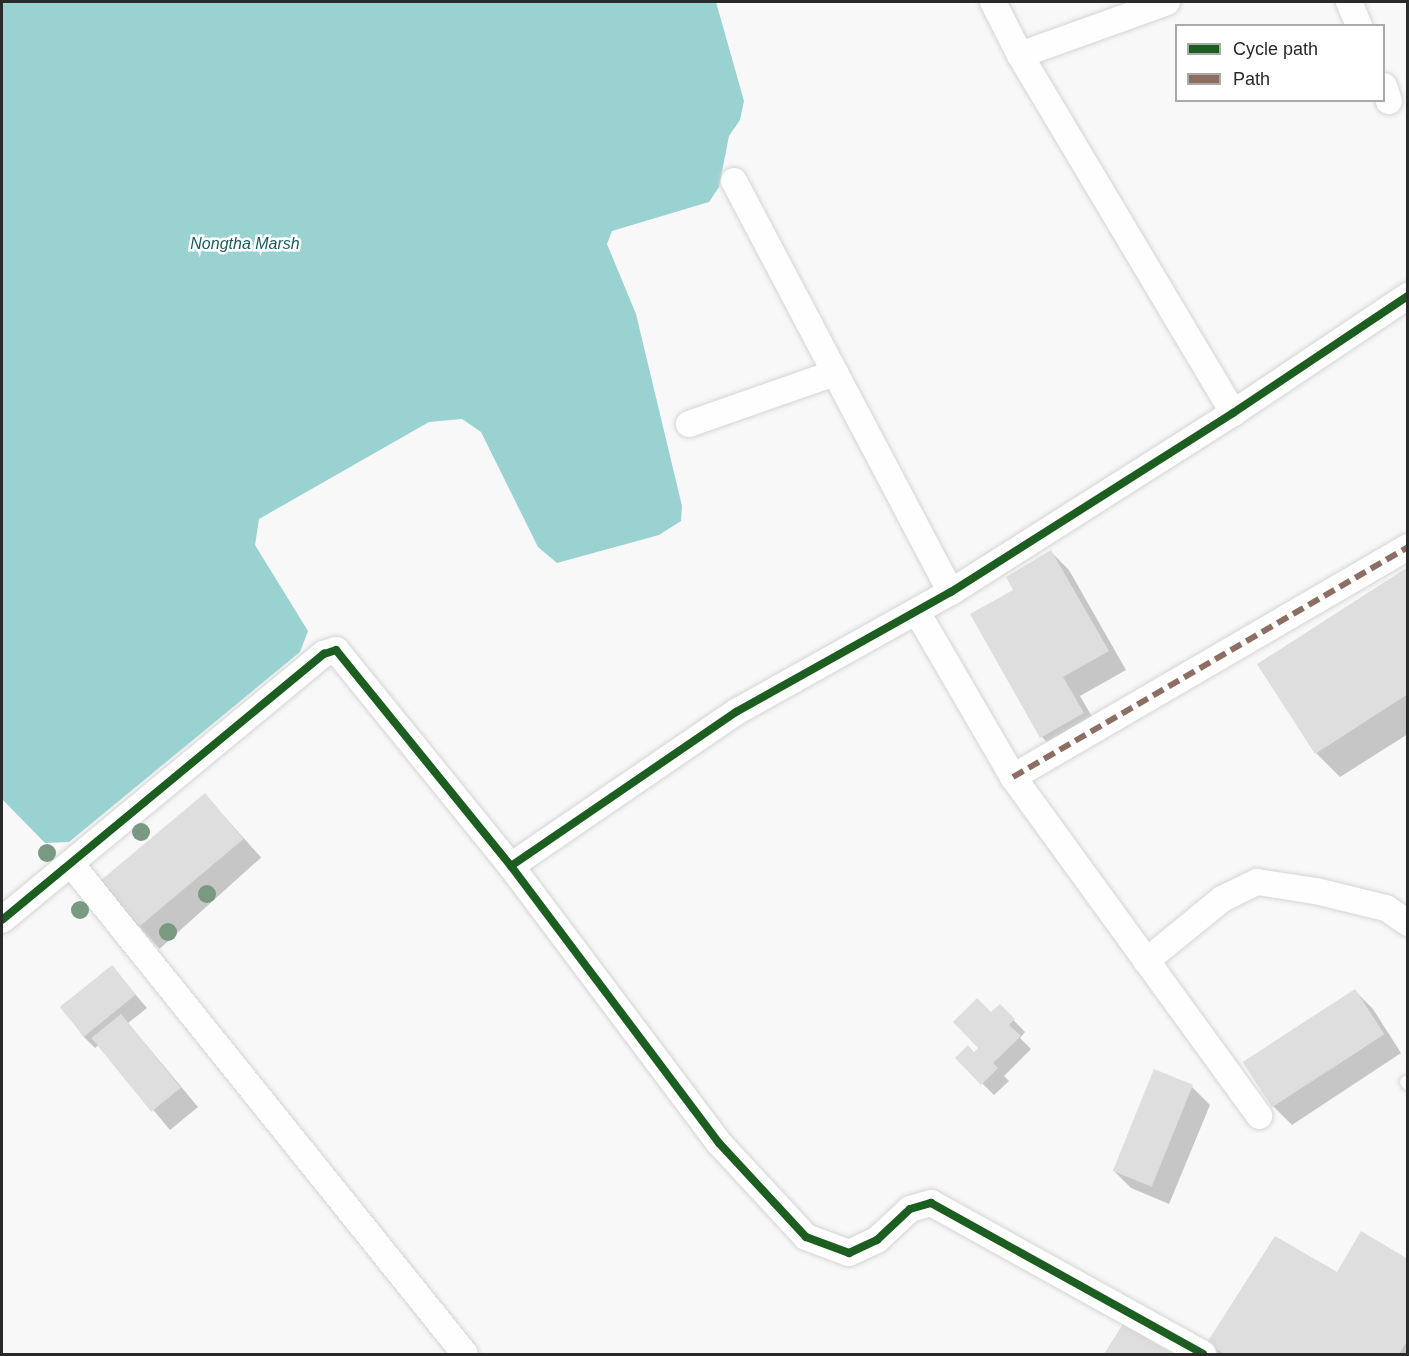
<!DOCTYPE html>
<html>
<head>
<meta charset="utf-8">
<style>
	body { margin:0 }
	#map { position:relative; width:1409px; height:1356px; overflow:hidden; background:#f8f8f8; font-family:Arial,sans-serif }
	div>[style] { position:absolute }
	.water>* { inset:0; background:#9ad2d2 }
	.shadow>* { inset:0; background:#0003; transform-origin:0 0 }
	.building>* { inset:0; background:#dedede; transform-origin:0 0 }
	.roads { filter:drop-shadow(0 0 2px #d4d4d4) drop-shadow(0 0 2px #d4d4d4) }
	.service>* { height:12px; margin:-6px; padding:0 6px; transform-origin:6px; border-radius:6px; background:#fefefe }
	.minor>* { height:26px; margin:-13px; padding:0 13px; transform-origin:13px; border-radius:13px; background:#fefefe }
	.quiet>* { height:6px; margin-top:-3px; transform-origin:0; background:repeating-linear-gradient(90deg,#8d6e63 0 12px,transparent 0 18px) }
	.cycleway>* { height:8px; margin:-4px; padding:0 4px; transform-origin:4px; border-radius:4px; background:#1b5e20 }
	.trees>* { width:18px; height:18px; margin:-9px; border-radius:50%; background:#7a9983 }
	span { translate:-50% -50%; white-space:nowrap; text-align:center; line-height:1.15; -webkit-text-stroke:5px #fff; paint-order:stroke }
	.water-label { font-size:16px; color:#1a5d5e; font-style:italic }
	.frame { position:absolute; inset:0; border:3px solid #292a2a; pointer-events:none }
	.legend { position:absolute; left:1175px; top:24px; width:210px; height:78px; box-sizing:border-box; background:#fff; border:2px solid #a9aaaa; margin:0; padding:8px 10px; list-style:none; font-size:18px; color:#292a2a }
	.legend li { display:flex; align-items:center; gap:12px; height:30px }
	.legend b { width:30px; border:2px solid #a9aaaa }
</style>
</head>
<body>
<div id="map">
	<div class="water">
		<div style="clip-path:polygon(2px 2px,716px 2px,744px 101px,740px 120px,729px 136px,719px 187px,709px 202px,612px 231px,607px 244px,636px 314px,682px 506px,681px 521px,659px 535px,557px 563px,538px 547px,481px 432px,462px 419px,429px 422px,259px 519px,255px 545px,308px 631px,300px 652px,69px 842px,45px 843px,2px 799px)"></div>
	</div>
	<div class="shadow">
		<div style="clip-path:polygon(1051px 552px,1069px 570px,1126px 670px,1080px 696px,1101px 732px,1060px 755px,1042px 737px,972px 615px,1015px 590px)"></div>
		<div style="clip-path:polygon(1408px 569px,1408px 734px,1340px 777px,1316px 753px)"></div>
		<div style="left:205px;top:795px;width:84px;height:137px;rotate:48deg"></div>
		<div style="clip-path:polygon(112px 967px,147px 1008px,128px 1023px,198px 1107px,170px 1130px,99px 1045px,95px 1048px,83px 1036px,61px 1006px)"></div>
		<div style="clip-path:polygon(1355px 991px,1373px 1009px,1401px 1053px,1292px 1125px,1273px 1106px,1245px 1062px)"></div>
		<div style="clip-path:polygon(1000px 1006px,1025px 1032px,1020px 1038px,1031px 1049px,1004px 1076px,1009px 1081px,994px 1095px,957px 1058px,974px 1054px,980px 1048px,991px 1014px)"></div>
		<div style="clip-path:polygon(1192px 1087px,1210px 1105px,1169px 1204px,1131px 1188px,1113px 1170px)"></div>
		<div style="clip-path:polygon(1408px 1261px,1408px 1354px,1219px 1354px,1208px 1343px,1336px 1273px)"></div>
		<div style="clip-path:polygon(1123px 1326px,1170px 1354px,1106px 1354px)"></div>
	</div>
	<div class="building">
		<div style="clip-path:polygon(1051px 550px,1109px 651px,1063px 677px,1084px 713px,1040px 738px,970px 614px,1013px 590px,1006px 577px)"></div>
		<div style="clip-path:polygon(1408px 567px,1408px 694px,1315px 754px,1257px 664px)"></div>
		<div style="left:205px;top:793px;width:60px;height:140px;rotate:50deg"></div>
		<div style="left:112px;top:965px;width:38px;height:67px;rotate:51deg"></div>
		<div style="left:1355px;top:989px;width:54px;height:134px;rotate:57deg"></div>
		<div style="clip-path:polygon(977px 998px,991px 1012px,1000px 1004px,1015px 1019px,1009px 1025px,1021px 1036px,993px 1063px,998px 1068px,981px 1085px,955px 1058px,968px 1045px,974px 1052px,978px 1048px,953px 1022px)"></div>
		<div style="left:121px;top:1014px;width:95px;height:38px;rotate:51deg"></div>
		<div style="left:1154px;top:1069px;width:42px;height:110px;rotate:22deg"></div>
		<div style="clip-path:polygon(1361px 1231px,1408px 1259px,1408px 1340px,1399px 1354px,1225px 1354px,1206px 1344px,1275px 1236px,1337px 1272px)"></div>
		<div style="clip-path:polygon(1123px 1324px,1173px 1354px,1104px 1354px)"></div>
	</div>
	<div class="roads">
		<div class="service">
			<div style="left:1406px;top:1082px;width:3px;rotate:45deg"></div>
		</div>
		<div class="minor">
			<div style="left:993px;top:2px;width:59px;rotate:63deg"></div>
			<div style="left:1020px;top:55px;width:417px;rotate:59.2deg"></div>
			<div style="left:1349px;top:2px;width:26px;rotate:67deg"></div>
			<div style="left:1020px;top:55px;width:156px;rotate:-19.8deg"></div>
			<div style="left:1384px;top:86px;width:16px;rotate:72deg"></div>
			<div style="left:734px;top:181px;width:465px;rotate:62.2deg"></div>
			<div style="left:689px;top:424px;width:155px;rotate:-19.3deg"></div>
			<div style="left:917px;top:612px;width:191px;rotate:59.8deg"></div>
			<div style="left:1013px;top:777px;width:419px;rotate:54deg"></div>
			<div style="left:1013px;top:777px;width:457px;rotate:-30.2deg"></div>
			<div style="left:72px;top:865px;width:627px;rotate:51.21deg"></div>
			<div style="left:511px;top:866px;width:273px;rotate:-34.4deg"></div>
			<div style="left:736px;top:712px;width:246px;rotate:-29.2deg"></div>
			<div style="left:951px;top:592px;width:334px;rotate:-32.4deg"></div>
			<div style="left:1233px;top:413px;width:211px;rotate:-33.8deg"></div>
			<div style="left:2px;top:920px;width:418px;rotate:-39.6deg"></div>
			<div style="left:324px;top:654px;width:13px;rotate:-18deg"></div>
			<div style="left:336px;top:650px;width:278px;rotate:51deg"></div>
			<div style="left:511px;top:866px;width:346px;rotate:53.1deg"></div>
			<div style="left:719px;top:1143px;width:128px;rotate:47.2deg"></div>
			<div style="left:806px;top:1237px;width:46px;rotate:20.4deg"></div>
			<div style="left:849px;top:1253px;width:31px;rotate:-25deg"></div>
			<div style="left:877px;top:1240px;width:45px;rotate:-43.2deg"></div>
			<div style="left:910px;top:1209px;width:22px;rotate:-16deg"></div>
			<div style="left:931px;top:1203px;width:311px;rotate:29deg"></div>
			<div style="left:1146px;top:961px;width:98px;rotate:-39.2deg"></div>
			<div style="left:1222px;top:899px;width:39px;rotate:-26deg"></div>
			<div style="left:1257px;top:882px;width:60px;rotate:8.7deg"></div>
			<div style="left:1316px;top:891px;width:72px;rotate:13.7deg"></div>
			<div style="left:1386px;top:908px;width:27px;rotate:34deg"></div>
		</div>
	</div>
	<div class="quiet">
		<div style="left:1013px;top:777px;width:457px;rotate:-30.2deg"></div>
	</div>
	<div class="cycleway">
		<div style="left:511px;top:866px;width:273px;rotate:-34.4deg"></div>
		<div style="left:736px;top:712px;width:246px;rotate:-29.2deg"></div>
		<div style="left:951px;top:592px;width:334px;rotate:-32.4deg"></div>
		<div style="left:1233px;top:413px;width:211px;rotate:-33.8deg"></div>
		<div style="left:2px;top:920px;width:418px;rotate:-39.6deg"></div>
		<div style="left:324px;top:654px;width:13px;rotate:-18deg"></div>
		<div style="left:336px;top:650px;width:278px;rotate:51deg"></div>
		<div style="left:511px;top:866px;width:346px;rotate:53.1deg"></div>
		<div style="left:719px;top:1143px;width:128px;rotate:47.2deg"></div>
		<div style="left:806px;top:1237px;width:46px;rotate:20.4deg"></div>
		<div style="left:849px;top:1253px;width:31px;rotate:-25deg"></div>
		<div style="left:877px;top:1240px;width:45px;rotate:-43.2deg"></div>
		<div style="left:910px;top:1209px;width:22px;rotate:-16deg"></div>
		<div style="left:931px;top:1203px;width:311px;rotate:29deg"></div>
	</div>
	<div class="trees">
		<div style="left:141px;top:832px"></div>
		<div style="left:47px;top:853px"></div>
		<div style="left:207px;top:894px"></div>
		<div style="left:80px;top:910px"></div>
		<div style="left:168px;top:932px"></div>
	</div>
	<div class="water-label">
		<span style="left:245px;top:244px">Nongtha Marsh</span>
	</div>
	<div class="frame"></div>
	<ul class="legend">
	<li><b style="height:8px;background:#1b5e20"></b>Cycle path</li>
	<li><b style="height:8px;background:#8d6e63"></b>Path</li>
	</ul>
</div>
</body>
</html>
